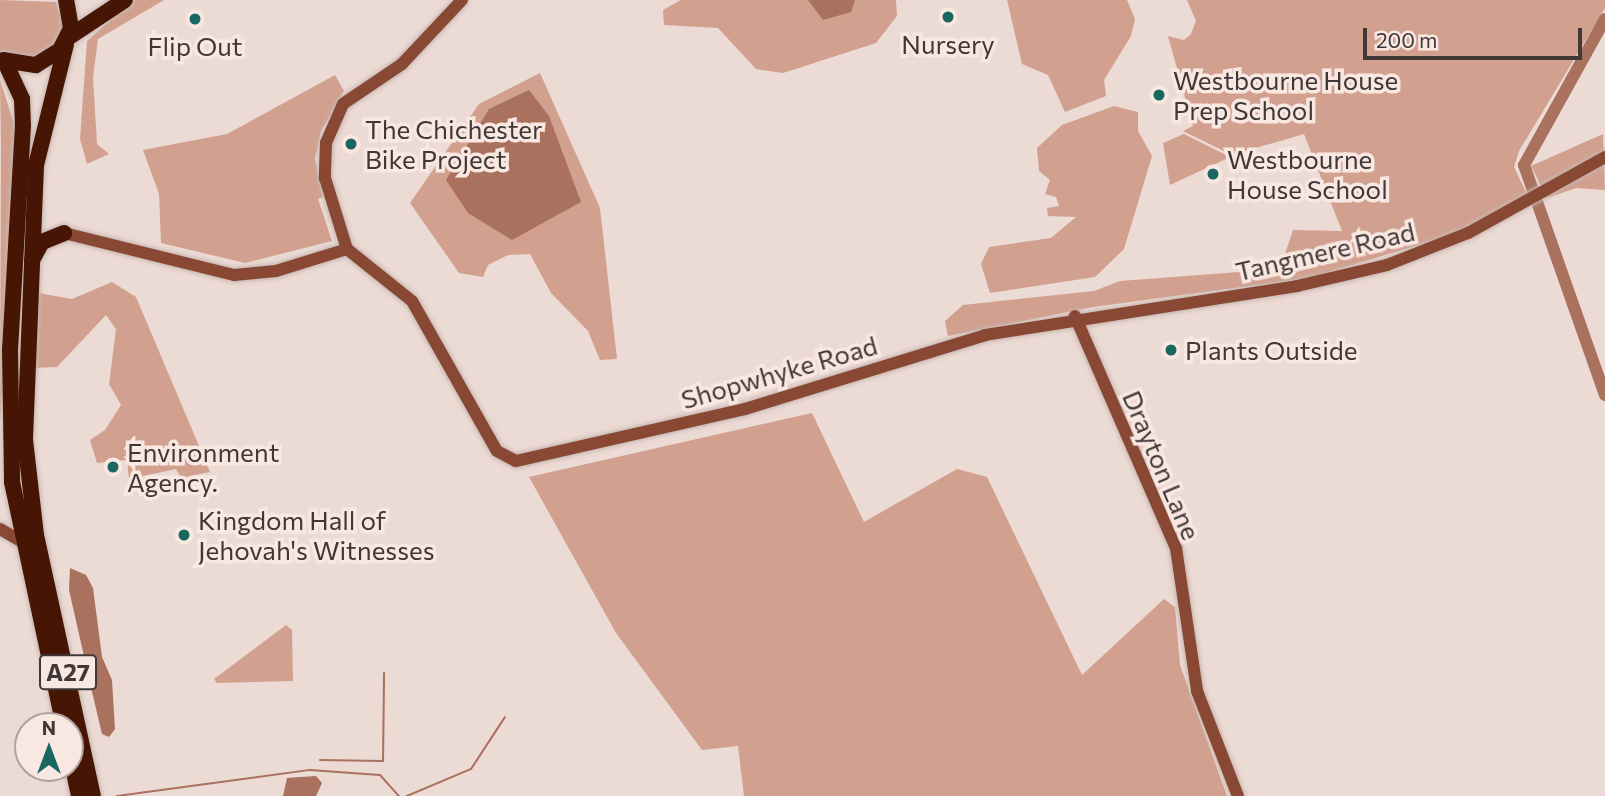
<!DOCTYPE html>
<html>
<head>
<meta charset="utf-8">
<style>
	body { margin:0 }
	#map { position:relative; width:1605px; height:796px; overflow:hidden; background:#ecdad4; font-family:Commissioner,sans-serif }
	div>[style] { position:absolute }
	.green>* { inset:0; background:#d2a08f }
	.water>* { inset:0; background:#a9715e }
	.stream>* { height:2px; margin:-1px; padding:0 1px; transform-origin:1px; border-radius:1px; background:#a9715e }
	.river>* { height:12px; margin:-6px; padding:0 6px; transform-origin:6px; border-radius:6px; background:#a9715e }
	.roads { filter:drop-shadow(0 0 2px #c6b6b1) drop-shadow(0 0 2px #c6b6b1) }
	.secondary>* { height:12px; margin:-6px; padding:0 6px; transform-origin:6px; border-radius:6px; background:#884833 }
	.highway>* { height:16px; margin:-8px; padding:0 8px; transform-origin:8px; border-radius:8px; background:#471503 }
	.dots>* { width:19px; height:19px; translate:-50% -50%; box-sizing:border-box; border:4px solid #f9e7e1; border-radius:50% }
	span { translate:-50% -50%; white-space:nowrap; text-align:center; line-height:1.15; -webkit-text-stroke:7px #f9e7e1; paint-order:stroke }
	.shield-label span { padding:2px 5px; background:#f9e7e1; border:2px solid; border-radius:5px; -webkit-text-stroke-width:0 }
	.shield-label { font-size:24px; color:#3f3836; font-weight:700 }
	.poi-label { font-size:26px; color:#3f3836 }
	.left { translate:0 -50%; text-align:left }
	.street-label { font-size:26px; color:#3f3836 }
	.north { position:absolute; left:14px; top:712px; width:70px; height:70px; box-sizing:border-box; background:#f9e7e1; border:2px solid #afa19d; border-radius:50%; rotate:0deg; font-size:19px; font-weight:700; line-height:28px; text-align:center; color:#3f3836 }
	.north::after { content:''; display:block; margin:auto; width:24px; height:32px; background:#1a6762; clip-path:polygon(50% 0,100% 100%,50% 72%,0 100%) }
	.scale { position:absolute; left:1363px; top:28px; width:219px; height:32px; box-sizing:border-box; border:4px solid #3f3836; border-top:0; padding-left:9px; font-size:21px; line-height:24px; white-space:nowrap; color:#3f3836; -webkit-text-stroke:5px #f9e7e1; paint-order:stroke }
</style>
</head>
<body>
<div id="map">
	<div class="green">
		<div style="clip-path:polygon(0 0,56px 2px,64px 26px,45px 57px,9px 58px,0 52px)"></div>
		<div style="clip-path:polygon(133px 0,164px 0,98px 39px,93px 77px,97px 144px,109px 154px,87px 164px,80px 139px,87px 41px)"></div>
		<div style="clip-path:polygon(681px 0,896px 0,897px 16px,876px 43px,783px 73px,756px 69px,718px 28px,664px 25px,663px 10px)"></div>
		<div style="clip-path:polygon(1007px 0,1127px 0,1135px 19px,1131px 36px,1104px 80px,1106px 96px,1065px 112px,1048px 75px,1022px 64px)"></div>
		<div style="clip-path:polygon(1187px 0,1605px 0,1605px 8px,1519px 151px,1514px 167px,1527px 194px,1465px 231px,1309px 278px,1093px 307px,948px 336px,945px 321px,963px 305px,1094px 291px,1120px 281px,1280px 269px,1293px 230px,1342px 231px,1304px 134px,1232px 155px,1183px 131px,1193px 126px,1168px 36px,1184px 40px,1191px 34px,1196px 21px)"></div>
		<div style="clip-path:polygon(540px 73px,600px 208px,617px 359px,600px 360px,588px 331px,551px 293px,530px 254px,508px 255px,488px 265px,483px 277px,459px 273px,410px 203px,479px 104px)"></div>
		<div style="clip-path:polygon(335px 75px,344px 91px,321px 131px,315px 159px,323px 197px,318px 199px,332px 241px,245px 263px,161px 243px,159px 194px,143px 150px,227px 134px)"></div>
		<div style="clip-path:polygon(0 80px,17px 133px,0 423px,1px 143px)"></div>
		<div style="clip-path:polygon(1114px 106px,1138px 112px,1138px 131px,1152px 156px,1124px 249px,1095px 277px,990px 293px,981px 264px,989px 247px,1051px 238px,1076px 217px,1048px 216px,1047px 208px,1059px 206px,1056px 197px,1045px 194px,1050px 180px,1039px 171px,1037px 148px,1062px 125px)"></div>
		<div style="clip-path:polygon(1184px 134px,1230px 157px,1170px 185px,1163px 143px)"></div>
		<div style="clip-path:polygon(1603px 134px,1605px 190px,1576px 188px,1547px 198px,1531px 166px)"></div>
		<div style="clip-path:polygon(112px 282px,136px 297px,210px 472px,181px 478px,176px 469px,129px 479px,127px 460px,97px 463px,90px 440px,105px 430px,121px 405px,109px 384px,116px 329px,106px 315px,57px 367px,31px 368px,38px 293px,72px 299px)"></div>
		<div style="clip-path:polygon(812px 413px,864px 522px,957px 469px,987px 477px,1082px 675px,1164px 599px,1175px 607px,1180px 665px,1227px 796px,744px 796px,738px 746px,702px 750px,616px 633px,529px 477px)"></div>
		<div style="clip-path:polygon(286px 625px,292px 630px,293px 681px,217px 683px,214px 679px)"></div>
	</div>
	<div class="water">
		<div style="clip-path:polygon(808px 0,855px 0,851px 12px,823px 20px)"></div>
		<div style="clip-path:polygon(529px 90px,549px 116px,581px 202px,512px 240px,468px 213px,446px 180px,489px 109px)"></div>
		<div style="clip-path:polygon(70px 568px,86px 575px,93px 588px,102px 657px,112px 680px,115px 729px,109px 737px,102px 734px,93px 696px,69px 590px)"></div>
		<div style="clip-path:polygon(316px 776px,322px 783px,316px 796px,283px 796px,287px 778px)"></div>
	</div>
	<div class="stream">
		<div style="left:320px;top:760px;width:63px;rotate:0.9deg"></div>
		<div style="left:383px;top:761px;width:88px;rotate:-89.3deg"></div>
		<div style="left:117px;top:796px;width:195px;rotate:-7.7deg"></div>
		<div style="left:310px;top:770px;width:70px;rotate:4.1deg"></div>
		<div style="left:380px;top:775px;width:28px;rotate:48deg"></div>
		<div style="left:407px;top:796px;width:69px;rotate:-22.9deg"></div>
		<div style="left:471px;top:769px;width:62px;rotate:-56.8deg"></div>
	</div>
	<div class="river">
		<div style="left:1605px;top:19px;width:167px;rotate:119deg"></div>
		<div style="left:1524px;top:165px;width:244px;rotate:70.6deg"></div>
	</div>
	<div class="roads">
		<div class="secondary">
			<div style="left:462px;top:0;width:88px;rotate:133.2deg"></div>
			<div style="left:402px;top:64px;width:71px;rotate:145.9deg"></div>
			<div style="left:343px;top:104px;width:43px;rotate:113.6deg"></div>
			<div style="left:326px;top:143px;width:35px;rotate:92deg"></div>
			<div style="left:325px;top:178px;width:74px;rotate:72.8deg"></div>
			<div style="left:347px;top:249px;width:83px;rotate:38.7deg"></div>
			<div style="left:412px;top:301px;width:172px;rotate:60.5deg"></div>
			<div style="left:497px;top:451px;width:21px;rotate:28deg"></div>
			<div style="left:516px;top:461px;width:235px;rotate:-12.8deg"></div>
			<div style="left:745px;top:409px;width:251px;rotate:-17.1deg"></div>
			<div style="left:985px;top:335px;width:316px;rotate:-8.9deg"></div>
			<div style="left:1297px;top:286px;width:92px;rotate:-13.1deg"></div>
			<div style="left:1387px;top:265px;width:87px;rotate:-21.6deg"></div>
			<div style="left:1468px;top:233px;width:157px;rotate:-29deg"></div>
			<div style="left:64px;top:233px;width:175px;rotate:13.9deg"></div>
			<div style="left:234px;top:275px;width:42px;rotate:-5.4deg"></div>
			<div style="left:276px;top:271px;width:74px;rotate:-17.2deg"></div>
			<div style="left:1075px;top:316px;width:253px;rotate:66.5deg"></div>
			<div style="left:1176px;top:548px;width:145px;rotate:81.6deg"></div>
			<div style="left:1197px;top:691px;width:113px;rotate:68.7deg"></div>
			<div style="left:0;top:529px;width:24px;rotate:30deg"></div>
		</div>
		<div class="highway">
			<div style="left:69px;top:37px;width:67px;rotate:-33.5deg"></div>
			<div style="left:66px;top:44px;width:125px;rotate:103.9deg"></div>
			<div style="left:36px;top:165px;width:275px;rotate:92.3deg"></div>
			<div style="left:25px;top:440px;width:96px;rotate:83.4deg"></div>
			<div style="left:36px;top:535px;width:267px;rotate:77.7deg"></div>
			<div style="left:3px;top:60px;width:33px;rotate:9deg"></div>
			<div style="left:36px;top:65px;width:28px;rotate:-32deg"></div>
			<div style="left:60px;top:50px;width:25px;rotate:-63deg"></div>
			<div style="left:71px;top:28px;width:28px;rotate:-100deg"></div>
			<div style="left:5px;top:62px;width:41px;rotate:65.3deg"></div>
			<div style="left:22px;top:99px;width:26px;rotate:88deg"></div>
			<div style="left:23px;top:125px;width:224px;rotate:93.3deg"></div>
			<div style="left:10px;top:349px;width:133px;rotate:89.1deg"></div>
			<div style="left:12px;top:482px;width:249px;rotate:78deg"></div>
			<div style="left:32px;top:260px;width:21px;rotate:-61deg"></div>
			<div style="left:42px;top:242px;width:24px;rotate:-22deg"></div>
			<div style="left:70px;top:753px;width:44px;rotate:78.2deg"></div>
		</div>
	</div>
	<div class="dots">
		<div style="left:948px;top:17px;background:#1a6762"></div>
		<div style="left:195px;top:19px;background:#1a6762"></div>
		<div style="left:1159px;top:95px;background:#1a6762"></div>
		<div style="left:351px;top:144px;background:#1a6762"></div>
		<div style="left:1213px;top:174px;background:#1a6762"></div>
		<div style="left:1171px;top:350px;background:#1a6762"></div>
		<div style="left:113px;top:467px;background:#1a6762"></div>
		<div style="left:184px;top:535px;background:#1a6762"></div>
	</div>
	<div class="shield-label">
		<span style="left:68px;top:672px">A27</span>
	</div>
	<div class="poi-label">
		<span style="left:948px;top:44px">Nursery</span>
		<span style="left:195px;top:46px">Flip Out</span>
		<span class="left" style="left:1173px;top:95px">Westbourne House<br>Prep School</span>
		<span class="left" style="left:365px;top:144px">The Chichester<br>Bike Project</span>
		<span class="left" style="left:1227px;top:174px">Westbourne<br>House School</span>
		<span class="left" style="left:1185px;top:350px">Plants Outside</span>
		<span class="left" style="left:127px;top:467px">Environment<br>Agency.</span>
		<span class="left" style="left:198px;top:535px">Kingdom Hall of<br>Jehovah's Witnesses</span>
	</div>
	<div class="street-label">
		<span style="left:1325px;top:251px;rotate:-13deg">Tangmere Road</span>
		<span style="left:779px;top:372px;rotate:-16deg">Shopwhyke Road</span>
		<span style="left:1162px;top:465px;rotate:67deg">Drayton Lane</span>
	</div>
	<div class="north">N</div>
	<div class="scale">200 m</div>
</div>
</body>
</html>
